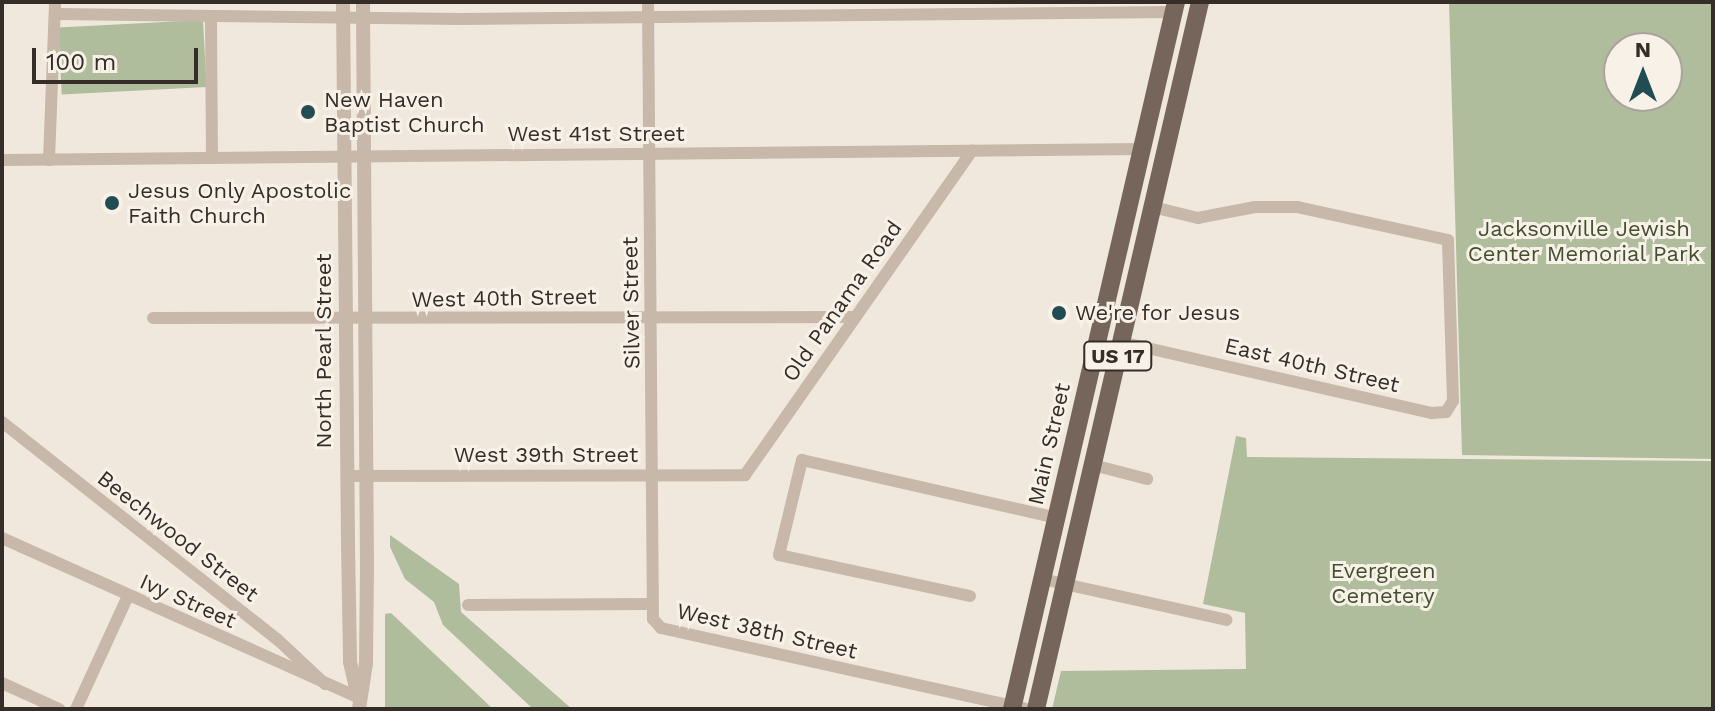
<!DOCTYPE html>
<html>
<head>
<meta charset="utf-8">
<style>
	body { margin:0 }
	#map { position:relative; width:1715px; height:711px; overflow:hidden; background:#f0e8dc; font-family:"Work Sans",sans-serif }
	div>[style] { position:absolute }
	.green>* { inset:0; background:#b0bd9d; transform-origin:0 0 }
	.minor>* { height:12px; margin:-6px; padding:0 6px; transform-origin:6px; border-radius:6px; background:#c7b8a9 }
	.tertiary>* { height:14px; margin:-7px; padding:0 7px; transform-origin:7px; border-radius:7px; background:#c7b8a9 }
	.primary>* { height:18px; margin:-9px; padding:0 9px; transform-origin:9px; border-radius:9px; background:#75655a }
	.dots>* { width:22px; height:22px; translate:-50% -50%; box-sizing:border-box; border:4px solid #f8f1e8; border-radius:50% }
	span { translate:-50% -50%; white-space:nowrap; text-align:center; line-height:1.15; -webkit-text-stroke:6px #f8f1e8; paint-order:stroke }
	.shield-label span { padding:2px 6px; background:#f8f1e8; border:2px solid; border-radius:6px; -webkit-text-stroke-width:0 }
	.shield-label { font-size:20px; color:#342d28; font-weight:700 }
	.poi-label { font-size:22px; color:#342d28 }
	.left { translate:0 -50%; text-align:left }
	.street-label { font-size:22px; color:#342d28 }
	.park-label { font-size:22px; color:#42502e }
	.frame { position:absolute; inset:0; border:4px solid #342d28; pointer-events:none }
	.north { position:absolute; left:1603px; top:32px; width:80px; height:80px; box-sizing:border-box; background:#f8f1e8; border:2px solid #aaa39b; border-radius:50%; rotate:0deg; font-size:22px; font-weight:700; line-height:32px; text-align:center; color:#342d28 }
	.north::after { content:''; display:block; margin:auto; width:28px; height:36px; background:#214c52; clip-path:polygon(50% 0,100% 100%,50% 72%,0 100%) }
	.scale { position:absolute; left:32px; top:48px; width:166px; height:36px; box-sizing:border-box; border:4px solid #342d28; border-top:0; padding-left:10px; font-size:24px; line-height:28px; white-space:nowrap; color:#342d28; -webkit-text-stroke:6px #f8f1e8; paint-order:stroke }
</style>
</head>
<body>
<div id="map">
	<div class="green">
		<div style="clip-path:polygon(evenodd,1449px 2px,1712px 2px,1713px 459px,1462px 455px,1449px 2px,1667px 48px,1667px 96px,1619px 96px,1619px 48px,1667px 48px)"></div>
		<div style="left:203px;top:20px;width:67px;height:145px;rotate:87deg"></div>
		<div style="clip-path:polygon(1236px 436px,1246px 438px,1247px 457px,1713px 461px,1713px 709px,1052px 709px,1061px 671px,1246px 669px,1245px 613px,1203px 604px)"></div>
		<div style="clip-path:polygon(390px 535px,459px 584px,461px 612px,572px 709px,533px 709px,443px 625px,434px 602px,405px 579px,390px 547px)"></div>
		<div style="clip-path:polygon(391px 613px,493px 709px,385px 709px,385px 614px)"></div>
	</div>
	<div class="minor">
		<div style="left:648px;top:2px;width:617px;rotate:89.54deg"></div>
		<div style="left:653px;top:619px;width:12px;rotate:48deg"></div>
		<div style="left:661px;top:628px;width:373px;rotate:12.5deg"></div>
		<div style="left:55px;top:14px;width:407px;rotate:0.7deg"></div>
		<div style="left:462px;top:19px;width:712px;rotate:-0.56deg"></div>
		<div style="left:211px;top:18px;width:139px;rotate:89.6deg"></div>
		<div style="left:2px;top:160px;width:1141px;rotate:-0.55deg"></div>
		<div style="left:49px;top:160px;width:158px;rotate:-87.8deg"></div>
		<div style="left:153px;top:318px;width:702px;rotate:-0.08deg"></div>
		<div style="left:1121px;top:342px;width:319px;rotate:12.9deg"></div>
		<div style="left:1432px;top:413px;width:14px;rotate:-4deg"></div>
		<div style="left:1446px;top:412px;width:13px;rotate:-58deg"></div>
		<div style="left:1453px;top:401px;width:161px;rotate:-91.8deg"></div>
		<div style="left:1448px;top:240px;width:155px;rotate:-167.7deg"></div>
		<div style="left:1297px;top:207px;width:42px;rotate:180deg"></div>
		<div style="left:1255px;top:207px;width:58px;rotate:169.1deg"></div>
		<div style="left:1198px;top:218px;width:46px;rotate:-166.3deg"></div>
		<div style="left:2px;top:422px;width:350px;rotate:38.3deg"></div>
		<div style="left:277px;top:639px;width:66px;rotate:43.2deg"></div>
		<div style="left:1093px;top:465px;width:56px;rotate:14.5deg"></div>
		<div style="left:347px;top:476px;width:398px;rotate:-0.1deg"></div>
		<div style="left:745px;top:475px;width:396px;rotate:-55deg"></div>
		<div style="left:2px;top:538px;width:391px;rotate:24.1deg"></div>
		<div style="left:1042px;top:579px;width:189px;rotate:12.5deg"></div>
		<div style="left:970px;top:596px;width:195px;rotate:-167.9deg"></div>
		<div style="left:779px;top:555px;width:98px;rotate:-76.4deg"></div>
		<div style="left:802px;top:460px;width:262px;rotate:12.8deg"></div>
		<div style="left:468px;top:605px;width:184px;rotate:-0.3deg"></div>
		<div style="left:2px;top:683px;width:63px;rotate:24.5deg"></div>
		<div style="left:76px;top:709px;width:124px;rotate:-65.3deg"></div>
	</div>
	<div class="tertiary">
		<div style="left:343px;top:2px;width:542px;rotate:89.47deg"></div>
		<div style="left:348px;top:544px;width:118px;rotate:89deg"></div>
		<div style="left:350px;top:662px;width:32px;rotate:77deg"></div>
		<div style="left:359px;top:709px;width:47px;rotate:-81.3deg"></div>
		<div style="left:366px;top:663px;width:96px;rotate:-89.4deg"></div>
		<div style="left:367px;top:567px;width:565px;rotate:-90.41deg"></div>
	</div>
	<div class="primary">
		<div style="left:1012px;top:709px;width:726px;rotate:-76.94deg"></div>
		<div style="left:1036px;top:709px;width:726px;rotate:-76.94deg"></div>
	</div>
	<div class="dots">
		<div style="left:308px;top:112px;background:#214c52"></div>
		<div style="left:112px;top:203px;background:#214c52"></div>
		<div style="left:1059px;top:313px;background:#214c52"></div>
	</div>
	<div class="shield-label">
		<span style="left:1118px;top:356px">US 17</span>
	</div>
	<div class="poi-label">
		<span class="left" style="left:324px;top:112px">New Haven<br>Baptist Church</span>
		<span class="left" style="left:128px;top:203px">Jesus Only Apostolic<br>Faith Church</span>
		<span class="left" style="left:1075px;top:313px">We're for Jesus</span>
	</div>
	<div class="street-label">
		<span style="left:596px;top:134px">West 41st Street</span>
		<span style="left:504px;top:298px;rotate:-1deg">West 40th Street</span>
		<span style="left:842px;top:301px;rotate:-55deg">Old Panama Road</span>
		<span style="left:631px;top:303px;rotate:-91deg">Silver Street</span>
		<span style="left:324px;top:351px;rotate:-90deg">North Pearl Street</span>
		<span style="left:1312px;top:365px;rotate:13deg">East 40th Street</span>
		<span style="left:1049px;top:444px;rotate:-77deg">Main Street</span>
		<span style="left:546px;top:455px">West 39th Street</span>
		<span style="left:178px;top:536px;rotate:38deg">Beechwood Street</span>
		<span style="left:188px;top:601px;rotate:24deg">Ivy Street</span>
		<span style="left:767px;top:631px;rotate:13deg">West 38th Street</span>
	</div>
	<div class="park-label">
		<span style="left:1584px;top:241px">Jacksonville Jewish<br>Center Memorial Park</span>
		<span style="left:1383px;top:583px">Evergreen<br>Cemetery</span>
	</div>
	<div class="frame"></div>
	<div class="north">N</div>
	<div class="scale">100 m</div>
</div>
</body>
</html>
